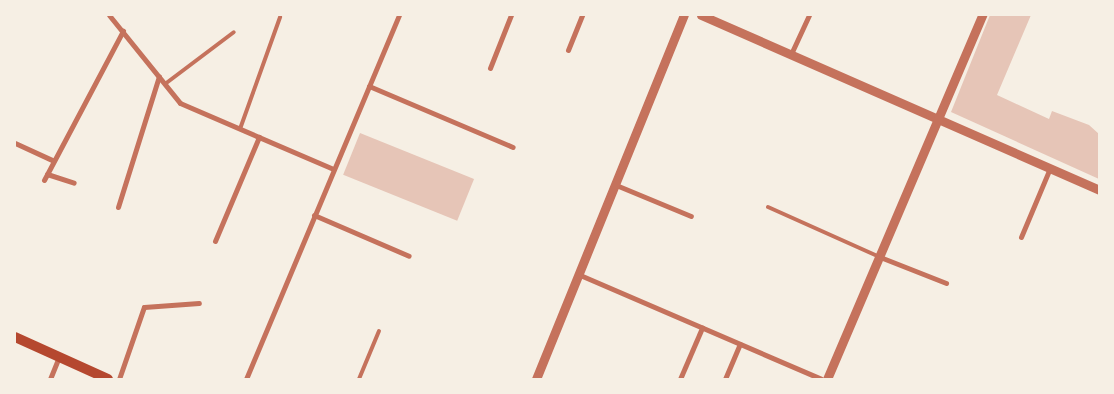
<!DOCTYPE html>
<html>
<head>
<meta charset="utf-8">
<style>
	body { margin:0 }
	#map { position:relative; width:1114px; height:394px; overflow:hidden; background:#f6efe4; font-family:"Times New Roman",serif }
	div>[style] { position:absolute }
	.building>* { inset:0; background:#e6c5b7; transform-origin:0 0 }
	.service>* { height:4px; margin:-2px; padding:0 2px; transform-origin:2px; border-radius:2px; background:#c5725c }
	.minor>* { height:5px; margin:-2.5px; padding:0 2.5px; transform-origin:2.5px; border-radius:2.5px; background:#c5725c }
	.tertiary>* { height:9px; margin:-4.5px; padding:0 4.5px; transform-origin:4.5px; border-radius:4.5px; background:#c5725c }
	.secondary>* { height:10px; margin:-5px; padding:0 5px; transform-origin:5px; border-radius:5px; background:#b5482f }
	span { translate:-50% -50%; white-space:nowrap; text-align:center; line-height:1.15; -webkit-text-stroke:5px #f6efe4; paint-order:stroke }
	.frame { position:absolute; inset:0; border:16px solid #f6efe4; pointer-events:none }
</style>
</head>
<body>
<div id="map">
	<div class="building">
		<div style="clip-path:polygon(990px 15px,1031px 15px,997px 95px,1049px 119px,1052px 111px,1089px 125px,1099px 134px,1099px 179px,951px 112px)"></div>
		<div style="left:360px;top:133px;width:123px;height:45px;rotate:22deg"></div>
	</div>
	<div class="service">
		<div style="left:165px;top:84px;width:86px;rotate:-37deg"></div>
		<div style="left:240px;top:129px;width:119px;rotate:-70.3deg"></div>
		<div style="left:768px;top:207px;width:123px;rotate:24.1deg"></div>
		<div style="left:359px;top:379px;width:52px;rotate:-67.4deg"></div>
	</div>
	<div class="minor">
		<div style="left:109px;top:15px;width:113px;rotate:51.1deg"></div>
		<div style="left:180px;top:103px;width:167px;rotate:23.3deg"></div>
		<div style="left:568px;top:50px;width:38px;rotate:-68deg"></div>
		<div style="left:791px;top:54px;width:43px;rotate:-65.2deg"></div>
		<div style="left:490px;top:68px;width:57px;rotate:-68.4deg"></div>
		<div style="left:369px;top:86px;width:156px;rotate:23deg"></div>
		<div style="left:15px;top:143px;width:41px;rotate:24.7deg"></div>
		<div style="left:47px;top:174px;width:28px;rotate:18deg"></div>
		<div style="left:44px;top:180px;width:169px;rotate:-62.1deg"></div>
		<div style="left:616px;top:185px;width:81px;rotate:22.5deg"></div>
		<div style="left:118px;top:207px;width:137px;rotate:-72.6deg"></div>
		<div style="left:314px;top:215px;width:103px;rotate:23.3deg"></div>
		<div style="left:1021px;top:237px;width:75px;rotate:-67.2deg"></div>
		<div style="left:215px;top:241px;width:113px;rotate:-67.1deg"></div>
		<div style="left:880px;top:257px;width:71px;rotate:21.5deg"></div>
		<div style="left:580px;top:275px;width:262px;rotate:23.3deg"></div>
		<div style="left:50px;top:379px;width:24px;rotate:-68deg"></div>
		<div style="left:119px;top:379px;width:76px;rotate:-70.9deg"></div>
		<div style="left:144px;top:307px;width:55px;rotate:-4.2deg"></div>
		<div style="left:246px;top:379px;width:395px;rotate:-67.2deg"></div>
		<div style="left:680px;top:379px;width:56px;rotate:-66.7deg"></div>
		<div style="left:725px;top:379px;width:38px;rotate:-67deg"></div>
	</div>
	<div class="tertiary">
		<div style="left:701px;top:15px;width:435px;rotate:23.7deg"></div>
		<div style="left:536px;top:379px;width:393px;rotate:-67.9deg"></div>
		<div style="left:827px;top:379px;width:396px;rotate:-66.9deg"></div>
	</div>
	<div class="secondary">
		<div style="left:15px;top:337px;width:102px;rotate:24.3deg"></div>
	</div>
	<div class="frame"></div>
</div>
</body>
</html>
